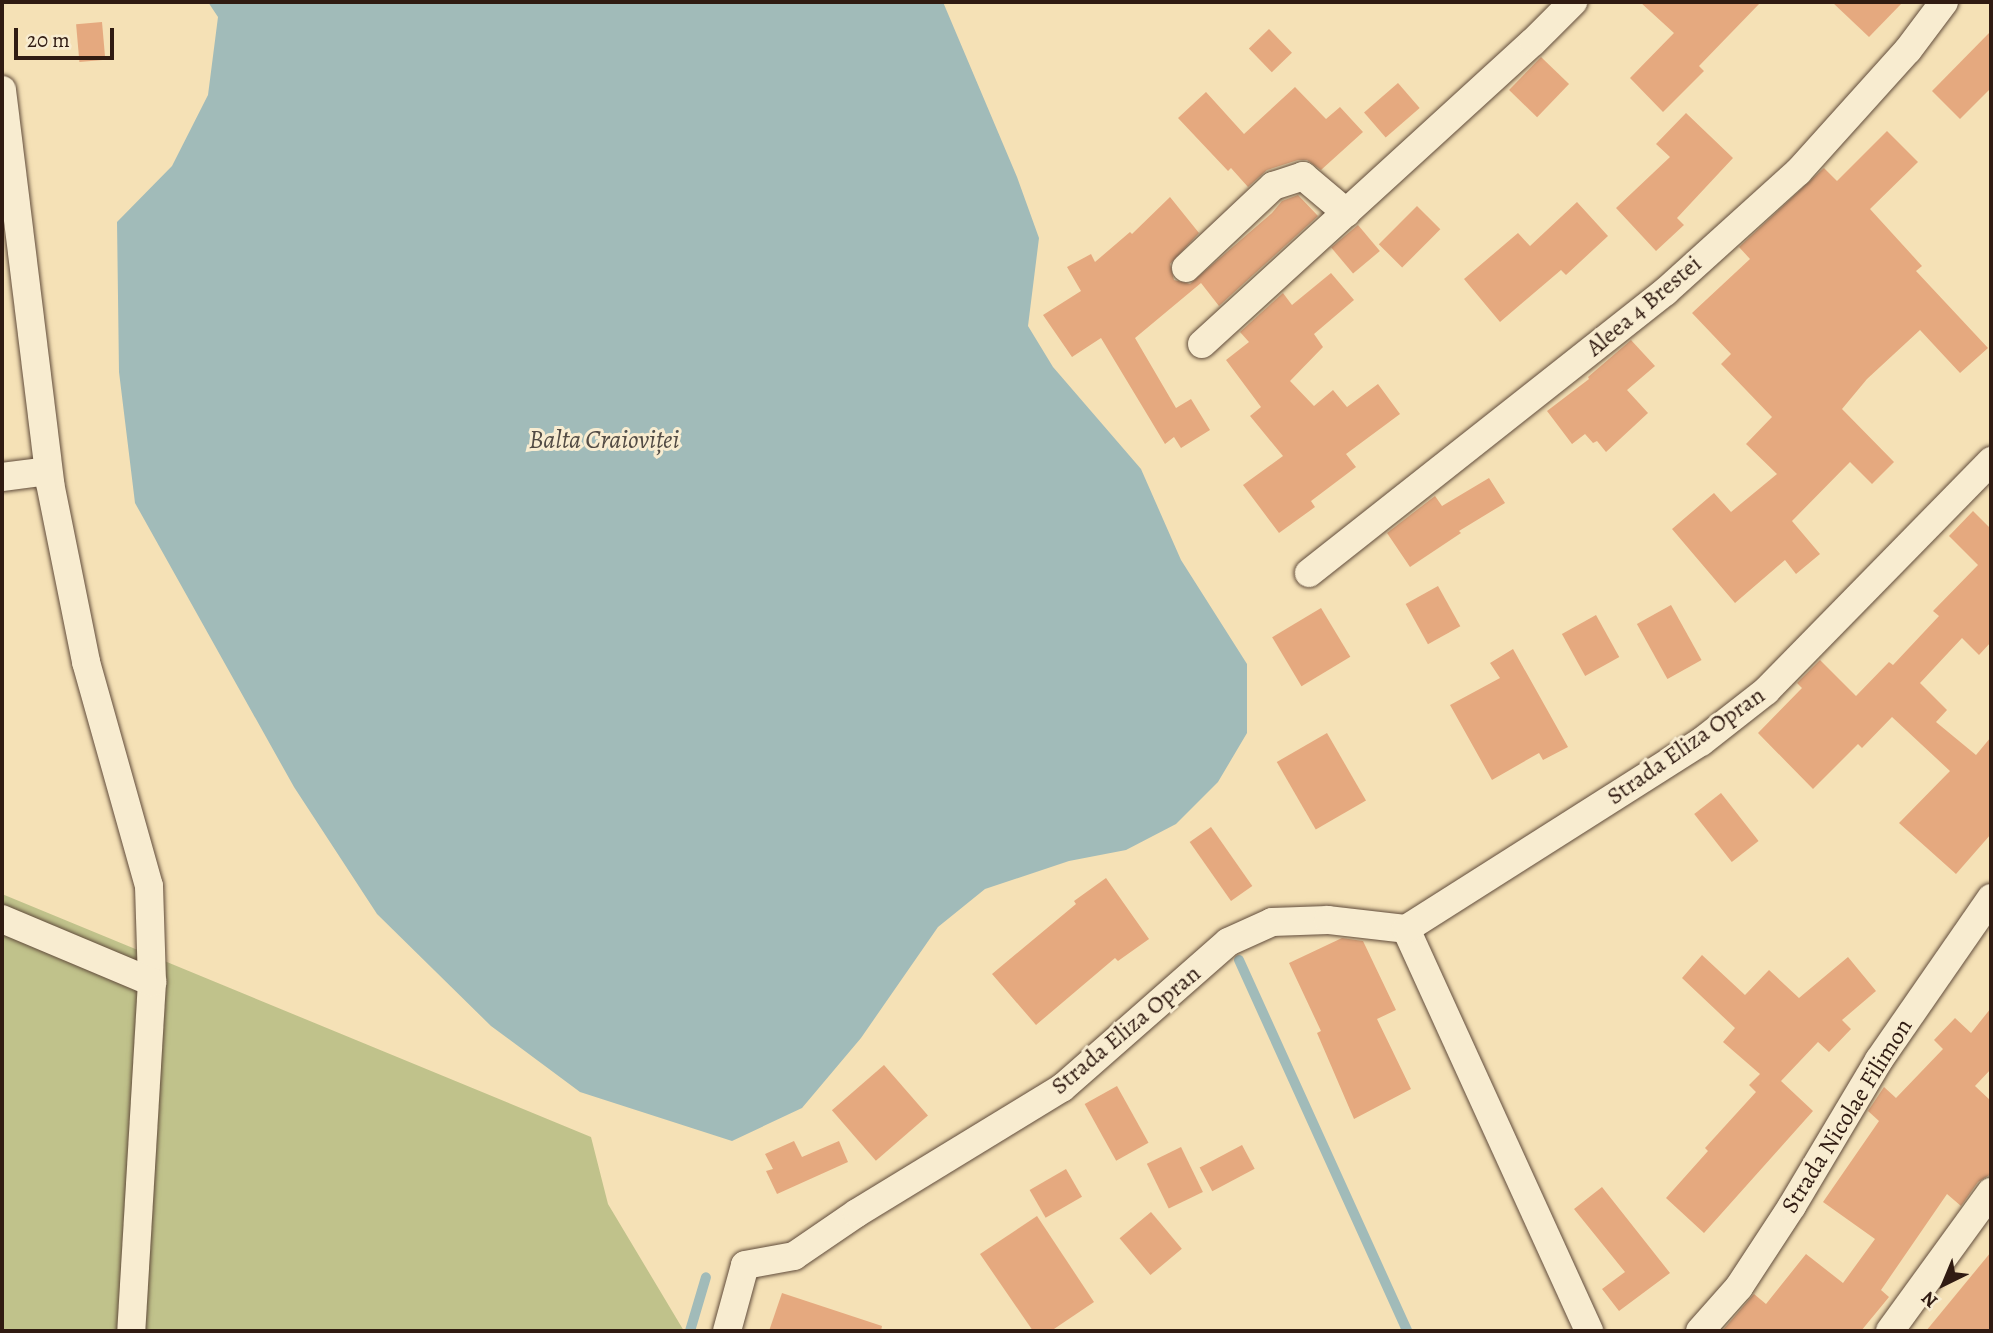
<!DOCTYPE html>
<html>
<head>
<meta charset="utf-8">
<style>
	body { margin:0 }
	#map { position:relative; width:1993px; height:1333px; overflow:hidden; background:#f5e1b6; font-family:Alegreya,serif }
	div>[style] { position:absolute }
	.green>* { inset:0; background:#c0c28b }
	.water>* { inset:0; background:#a1bbb9 }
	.stream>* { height:10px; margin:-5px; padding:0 5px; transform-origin:5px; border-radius:5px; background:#a1bbb9 }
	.building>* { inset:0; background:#e5a97f; transform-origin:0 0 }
	.roads { filter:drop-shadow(0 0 2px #614c3b) drop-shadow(0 0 2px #614c3b) }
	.street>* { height:28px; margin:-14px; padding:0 14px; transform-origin:14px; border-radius:14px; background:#f8ecd0 }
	span { translate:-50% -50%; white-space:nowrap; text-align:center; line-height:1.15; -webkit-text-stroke:6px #f8ecd0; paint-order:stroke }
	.street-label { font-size:24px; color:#301b12 }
	.water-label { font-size:26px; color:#524b44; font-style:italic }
	.frame { position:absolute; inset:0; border:4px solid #301b12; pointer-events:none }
	.north { position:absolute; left:1909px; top:1249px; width:70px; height:70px; -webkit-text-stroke:5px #f8ecd0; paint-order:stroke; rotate:223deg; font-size:19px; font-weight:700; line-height:28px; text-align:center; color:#301b12 }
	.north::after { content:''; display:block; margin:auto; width:24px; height:32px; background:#301b12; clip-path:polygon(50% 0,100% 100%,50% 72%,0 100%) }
	.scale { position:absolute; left:14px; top:28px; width:100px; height:32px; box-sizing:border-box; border:4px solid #301b12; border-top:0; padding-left:9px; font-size:21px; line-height:24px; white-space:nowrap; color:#301b12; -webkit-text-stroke:5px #f8ecd0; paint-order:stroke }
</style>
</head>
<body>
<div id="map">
	<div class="green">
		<div style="clip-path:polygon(2px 894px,591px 1137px,608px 1204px,684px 1331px,2px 1331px)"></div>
	</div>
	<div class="water">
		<div style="clip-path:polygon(208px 2px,943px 2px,1017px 177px,1039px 238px,1028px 326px,1053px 367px,1141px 469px,1181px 560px,1247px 664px,1247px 733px,1218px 782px,1176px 824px,1126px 850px,1069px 861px,985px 889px,938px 927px,861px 1038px,802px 1108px,732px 1141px,580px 1092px,491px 1026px,377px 914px,294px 787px,135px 503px,119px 372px,117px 222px,172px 166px,208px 95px,218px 17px)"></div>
	</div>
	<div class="stream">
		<div style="left:1239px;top:960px;width:407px;rotate:65.6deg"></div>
		<div style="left:690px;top:1331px;width:56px;rotate:-73.5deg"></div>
	</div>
	<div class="building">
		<div style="clip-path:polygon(1640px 2px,1761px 2px,1699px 66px,1704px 71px,1663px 112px,1630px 78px,1674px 33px)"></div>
		<div style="clip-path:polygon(1832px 2px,1903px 2px,1869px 37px)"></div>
		<div style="left:102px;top:22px;width:38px;height:26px;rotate:85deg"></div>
		<div style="left:1269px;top:29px;width:33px;height:28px;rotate:46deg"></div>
		<div style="clip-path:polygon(1991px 31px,1991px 88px,1960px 119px,1932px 91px)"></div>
		<div style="left:1541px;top:57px;width:39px;height:46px;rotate:44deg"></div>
		<div style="left:1398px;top:83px;width:33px;height:45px;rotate:49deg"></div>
		<div style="clip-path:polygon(1295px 87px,1326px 119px,1340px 107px,1363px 132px,1321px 170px,1307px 160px,1298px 160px,1267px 170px,1248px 187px,1231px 168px,1228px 171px,1178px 118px,1206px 92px,1244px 134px)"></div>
		<div style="clip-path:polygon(1686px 113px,1733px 158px,1677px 218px,1684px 225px,1656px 251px,1616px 208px,1670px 157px,1656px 144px)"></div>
		<div style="clip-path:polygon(1887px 131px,1918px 162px,1870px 209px,1922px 266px,1916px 271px,1988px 348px,1960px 373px,1920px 330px,1867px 379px,1842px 409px,1894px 462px,1872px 484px,1850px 462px,1792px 521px,1820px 554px,1796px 574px,1785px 560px,1735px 603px,1672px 529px,1714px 493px,1731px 512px,1777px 474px,1746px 444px,1772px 417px,1721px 364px,1731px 354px,1692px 313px,1750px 259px,1739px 247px,1824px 168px,1837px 181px)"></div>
		<div style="clip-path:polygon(1298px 195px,1318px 216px,1219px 306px,1201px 283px,1135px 338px,1176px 408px,1191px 399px,1210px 430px,1181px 448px,1174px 437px,1165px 444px,1101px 338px,1072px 357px,1043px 315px,1081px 291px,1067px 267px,1091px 254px,1095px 262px,1130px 232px,1132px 234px,1170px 197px,1199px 233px,1170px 264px,1174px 280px,1190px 284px,1272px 213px,1282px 201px)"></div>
		<div style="clip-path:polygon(1577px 202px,1608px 236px,1566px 275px,1561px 270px,1500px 322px,1464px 279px,1518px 233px,1530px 246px)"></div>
		<div style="left:1417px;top:206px;width:33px;height:54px;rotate:45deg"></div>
		<div style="left:1358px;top:225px;width:34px;height:35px;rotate:50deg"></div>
		<div style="clip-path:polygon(1331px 273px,1354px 300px,1314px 334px,1323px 347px,1290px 381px,1314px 406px,1333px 390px,1347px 407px,1378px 384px,1400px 414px,1346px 454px,1356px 467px,1311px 501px,1315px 507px,1279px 533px,1243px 485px,1283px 456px,1250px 416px,1261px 407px,1226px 360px,1249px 342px,1240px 332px,1283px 293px,1292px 305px)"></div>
		<div style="clip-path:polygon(1631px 340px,1655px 366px,1627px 390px,1648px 413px,1606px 452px,1597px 441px,1593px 443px,1585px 434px,1572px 444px,1547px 411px,1589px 379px,1588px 377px)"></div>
		<div style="clip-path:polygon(1489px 478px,1505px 503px,1459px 531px,1461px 533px,1410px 567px,1387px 533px,1435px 496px,1442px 506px)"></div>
		<div style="clip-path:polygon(1973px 511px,1991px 529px,1991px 642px,1979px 655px,1962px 638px,1920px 683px,1947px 710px,1936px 722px,1976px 755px,1991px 737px,1991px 834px,1956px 874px,1899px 823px,1950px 771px,1892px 717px,1862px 748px,1858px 744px,1813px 789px,1758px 733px,1802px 688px,1797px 683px,1820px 660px,1856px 696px,1889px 662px,1893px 665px,1939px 616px,1933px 611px,1978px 565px,1949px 536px)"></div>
		<div style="left:1438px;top:586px;width:46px;height:37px;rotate:61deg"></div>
		<div style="left:1671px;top:605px;width:63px;height:39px;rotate:61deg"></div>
		<div style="left:1321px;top:608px;width:57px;height:57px;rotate:59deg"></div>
		<div style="left:1596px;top:615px;width:48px;height:39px;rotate:61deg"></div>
		<div style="clip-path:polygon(1513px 649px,1568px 747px,1543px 760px,1539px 753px,1492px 780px,1450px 705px,1500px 678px,1490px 663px)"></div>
		<div style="left:1327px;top:733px;width:78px;height:58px;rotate:60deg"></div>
		<div style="left:1721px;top:793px;width:61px;height:34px;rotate:52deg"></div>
		<div style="left:1211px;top:827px;width:72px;height:26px;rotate:55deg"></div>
		<div style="clip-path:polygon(1106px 878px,1149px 939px,1118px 961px,1115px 958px,1036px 1025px,992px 974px,1076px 904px,1074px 901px)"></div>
		<div style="clip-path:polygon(1342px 938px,1363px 941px,1396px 1010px,1377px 1019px,1411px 1089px,1354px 1119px,1317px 1033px,1321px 1031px,1289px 963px)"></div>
		<div style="clip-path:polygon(1702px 955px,1745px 995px,1769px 970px,1799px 998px,1848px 957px,1876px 991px,1842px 1020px,1851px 1029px,1829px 1052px,1818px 1042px,1781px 1081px,1813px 1111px,1704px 1233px,1666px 1198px,1708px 1151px,1705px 1148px,1756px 1092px,1749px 1085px,1760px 1074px,1723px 1042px,1735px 1028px,1682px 978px)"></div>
		<div style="clip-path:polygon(1991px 1008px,1991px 1069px,1975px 1086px,1991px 1101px,1991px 1174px,1978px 1182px,1961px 1206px,1947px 1194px,1881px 1290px,1889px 1297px,1861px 1331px,1722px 1331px,1754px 1294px,1766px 1304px,1806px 1254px,1843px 1283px,1875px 1239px,1823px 1202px,1879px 1121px,1868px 1111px,1884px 1087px,1896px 1098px,1943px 1049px,1934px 1040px,1955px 1018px,1971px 1033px)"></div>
		<div style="left:884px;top:1065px;width:67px;height:69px;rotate:49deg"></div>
		<div style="left:1117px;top:1086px;width:65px;height:37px;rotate:61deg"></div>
		<div style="clip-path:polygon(794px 1141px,802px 1157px,839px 1141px,848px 1162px,777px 1194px,766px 1171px,773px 1169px,765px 1154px)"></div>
		<div style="left:1242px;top:1145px;width:27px;height:48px;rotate:62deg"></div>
		<div style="left:1181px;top:1147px;width:50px;height:38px;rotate:64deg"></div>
		<div style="left:1066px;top:1169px;width:32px;height:42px;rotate:60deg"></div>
		<div style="clip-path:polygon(1602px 1187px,1670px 1273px,1619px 1311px,1602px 1289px,1625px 1272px,1574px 1209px)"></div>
		<div style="left:1151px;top:1212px;width:48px;height:41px;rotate:50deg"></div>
		<div style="clip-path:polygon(1037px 1216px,1094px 1302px,1051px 1331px,1033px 1331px,980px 1254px)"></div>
		<div style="clip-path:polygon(1991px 1252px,1991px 1331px,1926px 1331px)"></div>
		<div style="clip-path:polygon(782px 1293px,882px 1326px,881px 1331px,769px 1331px)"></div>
	</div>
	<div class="roads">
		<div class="street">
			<div style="left:2px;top:90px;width:396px;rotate:83deg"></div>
			<div style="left:50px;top:483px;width:183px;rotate:78.6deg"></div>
			<div style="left:86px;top:662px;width:233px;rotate:74.3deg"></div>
			<div style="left:149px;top:886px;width:96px;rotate:88.2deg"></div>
			<div style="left:152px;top:982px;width:350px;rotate:93.4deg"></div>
			<div style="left:1186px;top:268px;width:120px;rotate:-43.3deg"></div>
			<div style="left:1273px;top:186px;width:32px;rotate:-18deg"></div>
			<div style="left:1303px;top:176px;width:57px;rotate:40.1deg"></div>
			<div style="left:1202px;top:344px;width:448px;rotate:-42.4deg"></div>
			<div style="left:1533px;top:42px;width:57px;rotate:-45deg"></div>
			<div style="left:2px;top:477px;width:46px;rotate:-7.4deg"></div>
			<div style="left:1309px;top:573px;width:454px;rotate:-38.3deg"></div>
			<div style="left:1665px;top:292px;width:179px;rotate:-42.1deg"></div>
			<div style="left:1798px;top:172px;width:164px;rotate:-48deg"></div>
			<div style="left:1908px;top:50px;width:60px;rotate:-53.1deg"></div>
			<div style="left:2px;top:919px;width:163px;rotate:22.8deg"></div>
			<div style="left:1406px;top:929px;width:442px;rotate:65.5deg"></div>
			<div style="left:727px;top:1331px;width:68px;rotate:-74.7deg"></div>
			<div style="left:745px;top:1265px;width:50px;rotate:-10.4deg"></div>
			<div style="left:794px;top:1256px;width:76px;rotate:-34.3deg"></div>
			<div style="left:857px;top:1213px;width:240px;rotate:-31.4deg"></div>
			<div style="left:1062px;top:1088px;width:221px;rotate:-41.3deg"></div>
			<div style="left:1228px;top:942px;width:48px;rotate:-24.4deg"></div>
			<div style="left:1272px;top:922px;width:56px;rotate:-2deg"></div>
			<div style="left:1328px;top:920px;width:79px;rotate:6.6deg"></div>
			<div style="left:1406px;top:929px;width:349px;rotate:-32.4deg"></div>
			<div style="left:1701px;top:742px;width:83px;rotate:-38.1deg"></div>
			<div style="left:1766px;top:691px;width:322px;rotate:-45.6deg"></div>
			<div style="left:1700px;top:1331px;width:59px;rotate:-48.4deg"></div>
			<div style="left:1739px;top:1287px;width:97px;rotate:-56.8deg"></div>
			<div style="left:1792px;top:1206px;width:170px;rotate:-59.2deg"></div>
			<div style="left:1879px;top:1060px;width:197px;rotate:-55.3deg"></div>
			<div style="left:1890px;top:1331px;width:172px;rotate:-54deg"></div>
		</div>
	</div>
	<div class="street-label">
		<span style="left:1644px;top:306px;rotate:-40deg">Aleea 4 Brestei</span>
		<span style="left:1686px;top:746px;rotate:-35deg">Strada Eliza Opran</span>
		<span style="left:1126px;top:1030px;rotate:-40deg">Strada Eliza Opran</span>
		<span style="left:1847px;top:1116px;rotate:-58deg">Strada Nicolae Filimon</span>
	</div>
	<div class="water-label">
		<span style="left:604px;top:440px">Balta Craioviței</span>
	</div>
	<div class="frame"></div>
	<div class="north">N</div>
	<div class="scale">20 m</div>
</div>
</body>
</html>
